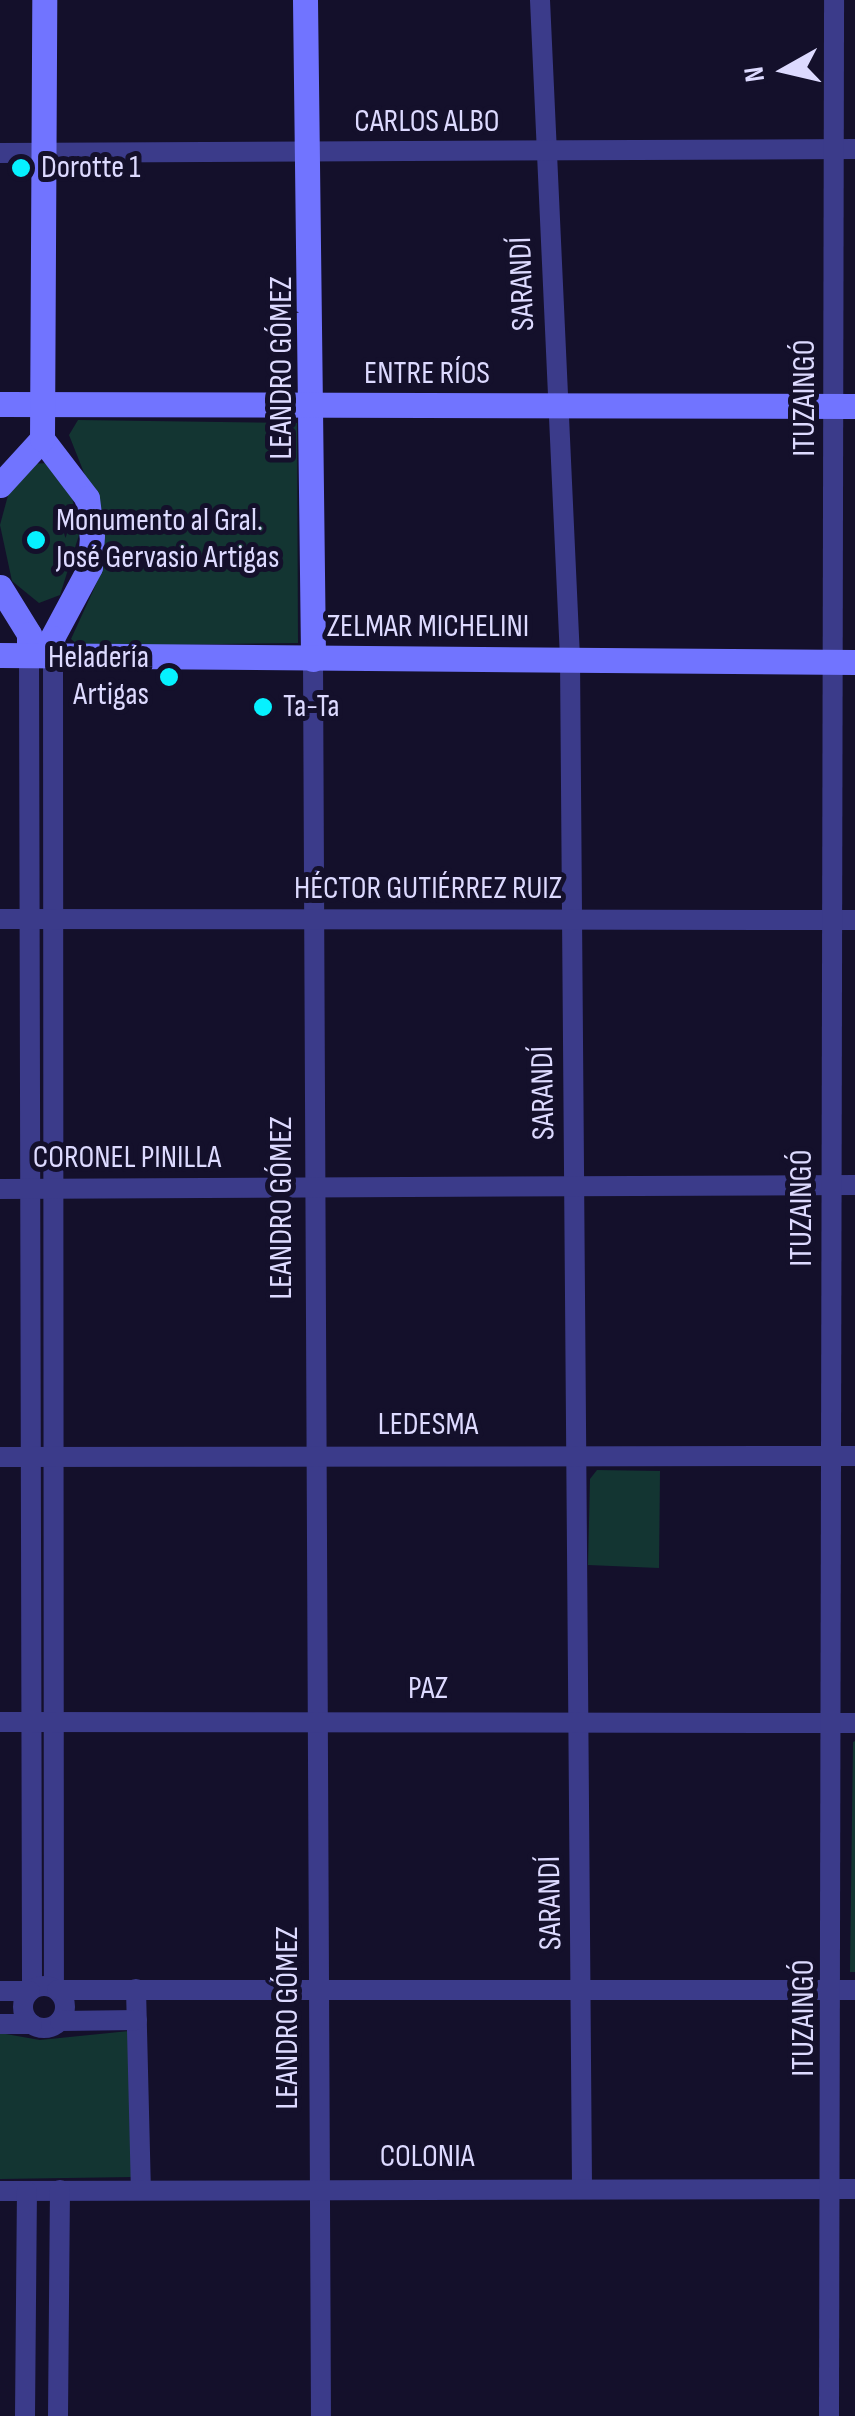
<!DOCTYPE html>
<html>
<head>
<meta charset="utf-8">
<style>
	body { margin:0 }
	#map { position:relative; width:855px; height:2416px; overflow:hidden; background:#14102b; font-family:"Sofia Sans Condensed",sans-serif }
	div>[style] { position:absolute }
	.green>* { inset:0; background:#133532 }
	.street>* { height:20px; margin:-10px; padding:0 10px; transform-origin:10px; border-radius:10px; background:#3b3b8a }
	.street>.ring { margin:-10px; padding:0; box-sizing:content-box; background:none; border:20px solid #3b3b8a; border-radius:50% }
	.secondary>* { height:25px; margin:-12.5px; padding:0 12.5px; transform-origin:12.5px; border-radius:12.5px; background:#7174ff }
	.dots>* { width:28px; height:28px; translate:-50% -50%; box-sizing:border-box; border:5px solid #14102b; border-radius:50% }
	span { translate:-50% -50%; white-space:nowrap; text-align:center; line-height:1.15; -webkit-text-stroke:10px #14102b; paint-order:stroke }
	.street-label { font-size:32px; color:#dddaff }
	.poi-label { font-size:32px; color:#dddaff }
	.left { translate:0 -50%; text-align:left }
	.right { translate:-100% -50%; text-align:right }
	.north { position:absolute; left:735px; top:20px; width:100px; height:100px; -webkit-text-stroke:8px #14102b; paint-order:stroke; rotate:262deg; font-size:28px; font-weight:700; line-height:40px; text-align:center; color:#dddaff }
	.north::after { content:''; display:block; margin:auto; width:35px; height:45px; background:#dddaff; clip-path:polygon(50% 0,100% 100%,50% 72%,0 100%) }
</style>
</head>
<body>
<div id="map">
	<div class="green">
		<div style="clip-path:polygon(78px 420px,297px 423px,298px 643px,79px 646px,71px 639px,98px 580px,104px 523px,69px 435px)"></div>
		<div style="clip-path:polygon(48px 463px,72px 496px,79px 535px,60px 595px,39px 603px,12px 581px,0 525px,10px 488px,30px 464px)"></div>
		<div style="clip-path:polygon(597px 1470px,660px 1471px,659px 1568px,588px 1565px,590px 1479px)"></div>
		<div style="clip-path:polygon(855px 1741px,855px 1972px,850px 1972px,853px 1742px)"></div>
		<div style="clip-path:polygon(129px 2031px,134px 2177px,0 2179px,0 2033px,40px 2040px)"></div>
	</div>
	<div class="street">
		<div style="left:540px;top:0;width:660px;rotate:87.39deg"></div>
		<div style="left:570px;top:659px;width:1526px;rotate:89.55deg"></div>
		<div style="left:0;top:153px;width:855px;rotate:-0.27deg"></div>
		<div style="left:29px;top:654px;width:1335px;rotate:89.87deg"></div>
		<div style="left:53px;top:655px;width:1333px;rotate:89.96deg"></div>
		<div style="left:313px;top:659px;width:1757px;rotate:89.74deg"></div>
		<div style="left:0;top:919px;width:855px;rotate:0.07deg"></div>
		<div style="left:0;top:1189px;width:855px;rotate:-0.27deg"></div>
		<div style="left:0;top:1457px;width:855px;rotate:-0.07deg"></div>
		<div style="left:0;top:1722px;width:855px;rotate:0.07deg"></div>
		<div class="ring" style="left:23px;top:1986px;width:22px;height:22px"></div>
		<div style="left:136px;top:1989px;width:200px;rotate:88.6deg"></div>
		<div style="left:57px;top:1990px;width:798px"></div>
		<div style="left:0;top:1991px;width:30px"></div>
		<div style="left:60px;top:2021px;width:77px;rotate:-0.7deg"></div>
		<div style="left:0;top:2024px;width:32px"></div>
		<div style="left:0;top:2191px;width:855px;rotate:-0.13deg"></div>
		<div style="left:25px;top:2416px;width:225px;rotate:-89.5deg"></div>
		<div style="left:58px;top:2416px;width:226px;rotate:-89.5deg"></div>
		<div style="left:829px;top:2416px;width:2416px;rotate:-89.88deg"></div>
	</div>
	<div class="secondary">
		<div style="left:305px;top:0;width:659px;rotate:89.3deg"></div>
		<div style="left:0;top:404px;width:855px;rotate:0.13deg"></div>
		<div style="left:42px;top:439px;width:74px;rotate:52.7deg"></div>
		<div style="left:87px;top:498px;width:38px;rotate:83deg"></div>
		<div style="left:92px;top:536px;width:31px;rotate:94deg"></div>
		<div style="left:90px;top:567px;width:81px;rotate:118.2deg"></div>
		<div style="left:52px;top:638px;width:17px;rotate:87deg"></div>
		<div style="left:0;top:485px;width:62px;rotate:-47.6deg"></div>
		<div style="left:42px;top:439px;width:439px;rotate:-89.7deg"></div>
		<div style="left:0;top:587px;width:55px;rotate:58.3deg"></div>
		<div style="left:29px;top:634px;width:20px;rotate:90deg"></div>
		<div style="left:0;top:655px;width:855px;rotate:0.47deg"></div>
	</div>
	<div class="dots">
		<div style="left:21px;top:168px;background:#06f1ff"></div>
		<div style="left:36px;top:540px;background:#06f1ff"></div>
		<div style="left:169px;top:677px;background:#06f1ff"></div>
		<div style="left:263px;top:707px;background:#06f1ff"></div>
	</div>
	<div class="street-label">
		<span style="left:427px;top:122px">CARLOS ALBO</span>
		<span style="left:523px;top:284px;rotate:-92deg">SARANDÍ</span>
		<span style="left:282px;top:368px;rotate:-90deg">LEANDRO GÓMEZ</span>
		<span style="left:427px;top:374px">ENTRE RÍOS</span>
		<span style="left:805px;top:398px;rotate:-90deg">ITUZAINGÓ</span>
		<span style="left:428px;top:627px">ZELMAR MICHELINI</span>
		<span style="left:428px;top:889px">HÉCTOR GUTIÉRREZ RUIZ</span>
		<span style="left:544px;top:1093px;rotate:-91deg">SARANDÍ</span>
		<span style="left:127px;top:1158px">CORONEL PINILLA</span>
		<span style="left:282px;top:1208px;rotate:-90deg">LEANDRO GÓMEZ</span>
		<span style="left:802px;top:1208px;rotate:-90deg">ITUZAINGÓ</span>
		<span style="left:428px;top:1425px">LEDESMA</span>
		<span style="left:428px;top:1689px">PAZ</span>
		<span style="left:551px;top:1903px;rotate:-91deg">SARANDÍ</span>
		<span style="left:288px;top:2018px;rotate:-90deg">LEANDRO GÓMEZ</span>
		<span style="left:804px;top:2018px;rotate:-90deg">ITUZAINGÓ</span>
		<span style="left:427px;top:2157px">COLONIA</span>
	</div>
	<div class="poi-label">
		<span class="left" style="left:41px;top:168px">Dorotte 1</span>
		<span class="left" style="left:56px;top:540px">Monumento al Gral.<br>José Gervasio Artigas</span>
		<span class="right" style="left:149px;top:677px">Heladería<br>Artigas</span>
		<span class="left" style="left:283px;top:707px">Ta-Ta</span>
	</div>
	<div class="north">N</div>
</div>
</body>
</html>
